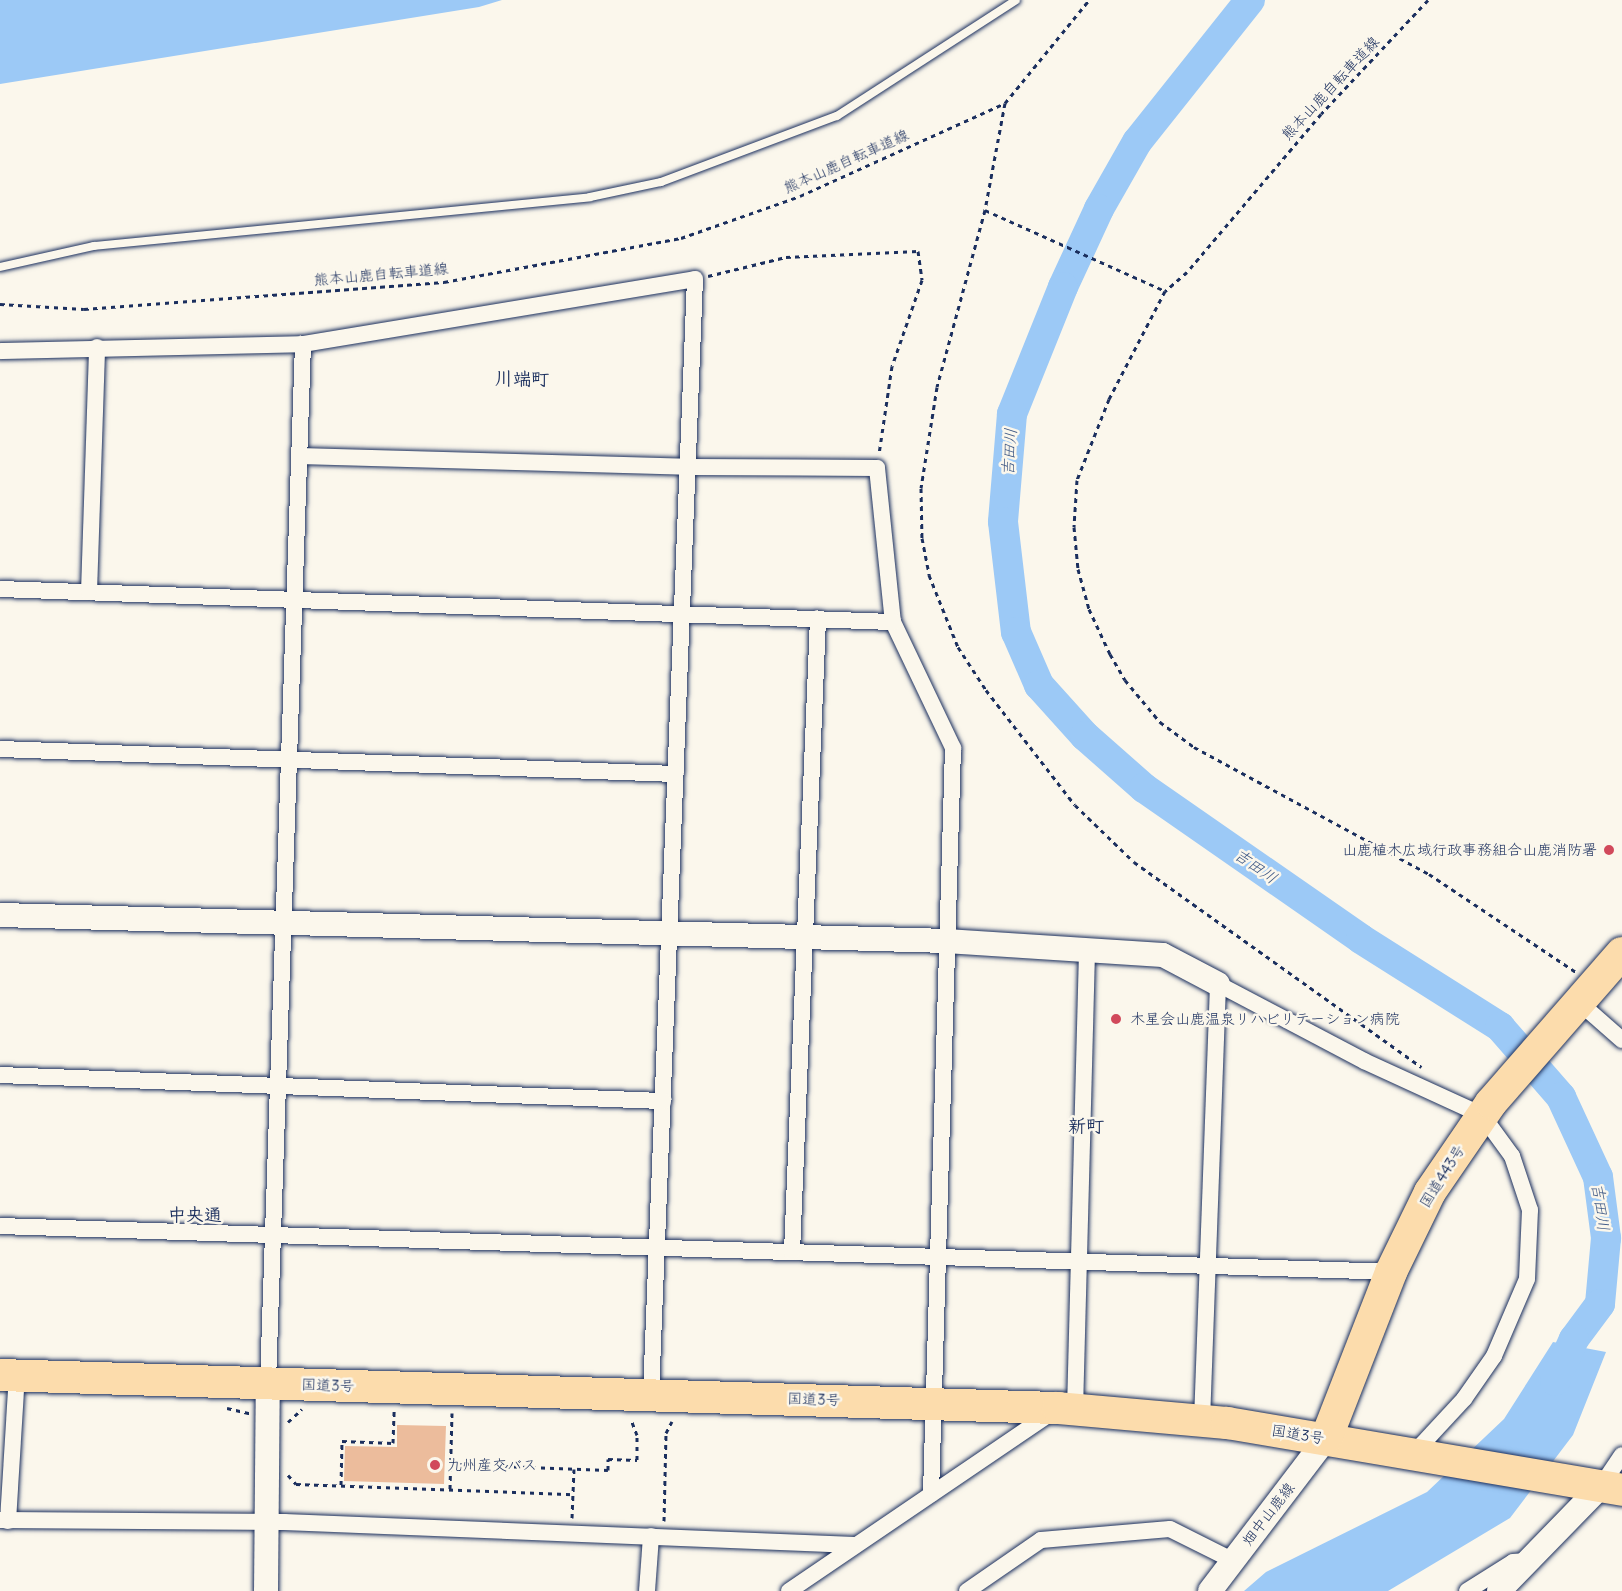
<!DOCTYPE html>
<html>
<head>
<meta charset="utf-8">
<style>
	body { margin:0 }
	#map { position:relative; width:1622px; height:1591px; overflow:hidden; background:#fbf7ec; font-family:Delius,"Klee One",sans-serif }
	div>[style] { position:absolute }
	.water>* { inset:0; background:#9cc9f6 }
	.river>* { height:30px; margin:-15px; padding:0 15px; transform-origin:15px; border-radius:15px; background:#9cc9f6 }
	.building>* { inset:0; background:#ecbc9c }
	.path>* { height:3px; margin-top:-1.5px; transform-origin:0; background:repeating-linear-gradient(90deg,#1b2f5e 0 4.5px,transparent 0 9px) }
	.roads { filter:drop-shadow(0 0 2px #1b2f5e) drop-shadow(0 0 2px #1b2f5e) }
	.lane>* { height:8px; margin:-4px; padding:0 4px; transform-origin:4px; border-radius:4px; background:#fbf7ec }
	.street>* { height:16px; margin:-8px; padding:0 8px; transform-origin:8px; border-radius:8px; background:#fbf7ec }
	.secondary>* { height:24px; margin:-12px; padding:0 12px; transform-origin:12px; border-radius:12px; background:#fbf7ec }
	.highway>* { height:32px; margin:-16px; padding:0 16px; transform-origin:16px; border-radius:16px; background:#fcdcac }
	.dots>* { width:16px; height:16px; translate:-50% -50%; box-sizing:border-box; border:3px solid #fbf7ec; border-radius:50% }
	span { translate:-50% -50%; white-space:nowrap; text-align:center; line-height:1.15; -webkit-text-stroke:5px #fbf7ec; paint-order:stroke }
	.street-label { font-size:15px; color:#1b2f5e }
	.poi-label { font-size:15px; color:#1b2f5e }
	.right { translate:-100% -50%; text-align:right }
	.left { translate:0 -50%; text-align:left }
	.water-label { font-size:16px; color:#3b5684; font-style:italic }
	.quarter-label { font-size:18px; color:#1b2f5e; font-weight:700 }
</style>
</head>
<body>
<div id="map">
	<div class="water">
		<div style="clip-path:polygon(0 0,502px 0,479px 7px,0 84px)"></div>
		<div style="clip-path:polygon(1553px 1342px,1606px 1352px,1573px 1435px,1510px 1518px,1388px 1591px,1244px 1591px,1266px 1572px,1427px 1492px,1504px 1419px)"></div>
	</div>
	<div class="river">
		<div style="left:1250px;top:0;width:181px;rotate:128.5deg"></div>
		<div style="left:1137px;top:142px;width:77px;rotate:119.6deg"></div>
		<div style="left:1099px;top:209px;width:86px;rotate:114.8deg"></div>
		<div style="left:1063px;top:287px;width:137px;rotate:111.9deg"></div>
		<div style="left:1012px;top:414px;width:108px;rotate:94.8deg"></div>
		<div style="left:1003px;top:522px;width:111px;rotate:83.3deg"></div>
		<div style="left:1016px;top:632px;width:58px;rotate:66.5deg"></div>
		<div style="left:1039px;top:685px;width:69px;rotate:48deg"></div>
		<div style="left:1085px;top:736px;width:79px;rotate:41.4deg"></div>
		<div style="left:1144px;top:788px;width:264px;rotate:34.8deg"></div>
		<div style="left:1361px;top:939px;width:165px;rotate:32.3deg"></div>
		<div style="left:1500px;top:1027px;width:93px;rotate:48.9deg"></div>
		<div style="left:1561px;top:1097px;width:88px;rotate:65.2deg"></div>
		<div style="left:1598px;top:1177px;width:62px;rotate:82.5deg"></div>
		<div style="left:1606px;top:1238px;width:66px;rotate:95.2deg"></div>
		<div style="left:1600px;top:1304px;width:44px;rotate:126.6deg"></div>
		<div style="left:1574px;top:1339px;width:46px;rotate:114.3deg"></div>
	</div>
	<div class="building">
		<div style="clip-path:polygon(397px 1425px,446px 1426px,444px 1484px,344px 1481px,345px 1446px,397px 1447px)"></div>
	</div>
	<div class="path">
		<div style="left:1428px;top:0;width:156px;rotate:133.2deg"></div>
		<div style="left:1321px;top:114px;width:207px;rotate:130.3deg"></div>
		<div style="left:1187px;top:272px;width:29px;rotate:139deg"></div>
		<div style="left:1165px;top:291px;width:122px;rotate:117.4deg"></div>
		<div style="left:1109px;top:399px;width:87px;rotate:111.6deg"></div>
		<div style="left:1077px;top:480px;width:47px;rotate:93.7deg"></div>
		<div style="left:1074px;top:527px;width:42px;rotate:84.6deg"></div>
		<div style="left:1078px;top:569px;width:41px;rotate:74.6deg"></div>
		<div style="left:1089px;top:609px;width:50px;rotate:65deg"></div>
		<div style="left:1110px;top:654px;width:30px;rotate:60deg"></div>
		<div style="left:1125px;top:680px;width:55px;rotate:50.2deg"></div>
		<div style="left:1160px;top:722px;width:42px;rotate:36.3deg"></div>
		<div style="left:1194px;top:747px;width:267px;rotate:28.4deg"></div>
		<div style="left:1429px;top:874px;width:177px;rotate:33.7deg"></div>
		<div style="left:1005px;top:103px;width:109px;rotate:100.6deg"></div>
		<div style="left:985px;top:210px;width:183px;rotate:105.2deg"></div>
		<div style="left:937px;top:387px;width:102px;rotate:99deg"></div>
		<div style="left:921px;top:488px;width:50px;rotate:88.9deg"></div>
		<div style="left:922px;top:538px;width:38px;rotate:79deg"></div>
		<div style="left:929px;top:575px;width:78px;rotate:68.1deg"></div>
		<div style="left:958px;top:647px;width:51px;rotate:56.9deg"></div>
		<div style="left:986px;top:690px;width:145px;rotate:52.3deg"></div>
		<div style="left:1075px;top:805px;width:82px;rotate:44deg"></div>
		<div style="left:1134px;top:862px;width:353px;rotate:35.5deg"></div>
		<div style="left:985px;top:210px;width:197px;rotate:24.2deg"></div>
		<div style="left:708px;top:276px;width:80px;rotate:-13.7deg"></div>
		<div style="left:786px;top:257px;width:132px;rotate:-2.6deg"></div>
		<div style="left:918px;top:251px;width:29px;rotate:82deg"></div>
		<div style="left:922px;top:280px;width:91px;rotate:109.2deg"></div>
		<div style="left:892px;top:366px;width:89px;rotate:98.4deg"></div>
		<div style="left:0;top:304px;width:84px;rotate:3.4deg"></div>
		<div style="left:84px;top:309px;width:361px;rotate:-4.3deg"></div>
		<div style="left:444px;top:282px;width:241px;rotate:-10.5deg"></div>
		<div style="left:681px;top:238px;width:126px;rotate:-19.4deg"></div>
		<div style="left:800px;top:196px;width:225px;rotate:-24.4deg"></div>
		<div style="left:1005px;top:103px;width:133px;rotate:-50.8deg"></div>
		<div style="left:227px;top:1408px;width:23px;rotate:13deg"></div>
		<div style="left:288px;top:1422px;width:19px;rotate:-43deg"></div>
		<div style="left:451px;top:1464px;width:157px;rotate:2.2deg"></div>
		<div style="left:608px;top:1470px;width:11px;rotate:-90deg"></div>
		<div style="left:608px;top:1459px;width:29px;rotate:2deg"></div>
		<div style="left:637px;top:1460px;width:25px;rotate:-90deg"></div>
		<div style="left:637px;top:1435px;width:17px;rotate:-111deg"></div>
		<div style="left:288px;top:1475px;width:12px;rotate:48deg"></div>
		<div style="left:296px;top:1484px;width:277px;rotate:2.1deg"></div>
		<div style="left:341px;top:1485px;width:44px;rotate:-88.7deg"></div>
		<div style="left:342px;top:1441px;width:51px;rotate:2.2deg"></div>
		<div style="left:393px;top:1443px;width:33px;rotate:-88deg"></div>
		<div style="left:450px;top:1489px;width:76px;rotate:-88.5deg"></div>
		<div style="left:572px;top:1518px;width:49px;rotate:-87.7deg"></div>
		<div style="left:664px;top:1521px;width:88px;rotate:-88.7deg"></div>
		<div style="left:666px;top:1433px;width:13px;rotate:-63deg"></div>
	</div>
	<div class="roads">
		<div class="lane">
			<div style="left:0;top:267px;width:96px;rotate:-12.6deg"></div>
			<div style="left:94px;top:246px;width:498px;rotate:-5.6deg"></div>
			<div style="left:590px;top:197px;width:73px;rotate:-11.9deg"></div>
			<div style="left:661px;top:182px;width:188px;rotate:-20.6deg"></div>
			<div style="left:837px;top:116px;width:213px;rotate:-32.9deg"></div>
		</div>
		<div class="street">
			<div style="left:0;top:351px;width:303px;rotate:-1.3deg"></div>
			<div style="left:303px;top:344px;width:397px;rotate:-9.4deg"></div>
			<div style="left:695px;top:279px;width:1116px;rotate:92.26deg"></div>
			<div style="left:299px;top:456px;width:388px;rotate:1.6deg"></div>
			<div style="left:687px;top:467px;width:190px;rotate:0.3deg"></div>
			<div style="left:877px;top:468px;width:155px;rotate:84.1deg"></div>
			<div style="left:893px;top:622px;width:140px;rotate:64.5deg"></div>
			<div style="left:953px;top:748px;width:746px;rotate:91.69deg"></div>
			<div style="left:0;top:589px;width:894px;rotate:2.12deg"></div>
			<div style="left:89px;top:592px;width:245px;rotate:-88.1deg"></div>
			<div style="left:0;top:749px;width:676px;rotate:2.12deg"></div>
			<div style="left:1580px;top:1003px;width:56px;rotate:41.4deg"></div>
			<div style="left:0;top:1075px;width:664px;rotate:2.25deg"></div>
			<div style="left:0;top:1226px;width:1392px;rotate:1.89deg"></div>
			<div style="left:792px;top:1252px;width:634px;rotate:-87.65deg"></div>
			<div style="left:268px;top:1382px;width:1039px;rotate:-88.07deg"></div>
			<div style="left:1075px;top:1410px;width:460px;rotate:-88.5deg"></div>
			<div style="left:1202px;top:1421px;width:437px;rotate:-87.9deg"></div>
			<div style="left:1218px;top:984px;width:165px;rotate:27.8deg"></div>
			<div style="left:1364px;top:1061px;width:130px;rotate:24.6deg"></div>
			<div style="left:1482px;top:1115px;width:51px;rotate:53.8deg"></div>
			<div style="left:1512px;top:1156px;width:57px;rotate:71.6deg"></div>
			<div style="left:1530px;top:1210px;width:69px;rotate:92.5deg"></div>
			<div style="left:1527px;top:1279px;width:84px;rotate:113.2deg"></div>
			<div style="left:1494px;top:1356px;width:52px;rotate:124.9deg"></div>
			<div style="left:1464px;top:1399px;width:75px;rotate:132.8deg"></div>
			<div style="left:1601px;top:1486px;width:37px;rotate:-56deg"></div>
			<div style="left:0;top:1520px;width:284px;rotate:0.4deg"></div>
			<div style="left:284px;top:1522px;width:571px;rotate:2.31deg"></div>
			<div style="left:8px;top:1521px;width:146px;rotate:-86.5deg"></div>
			<div style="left:647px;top:1591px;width:55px;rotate:-85.8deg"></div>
			<div style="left:789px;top:1591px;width:320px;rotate:-34.2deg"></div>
			<div style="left:967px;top:1591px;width:90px;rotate:-34.6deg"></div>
			<div style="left:1041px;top:1540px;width:129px;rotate:-4.9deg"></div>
			<div style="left:1170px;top:1529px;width:69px;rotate:26.6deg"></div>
			<div style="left:1467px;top:1591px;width:54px;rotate:-32.2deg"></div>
			<div style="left:1513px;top:1562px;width:14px;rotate:-4deg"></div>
		</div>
		<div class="secondary">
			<div style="left:0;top:915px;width:946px;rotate:1.57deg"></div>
			<div style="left:946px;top:941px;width:217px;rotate:3.7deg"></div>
			<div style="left:1163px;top:955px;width:62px;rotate:27.8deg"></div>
			<div style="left:266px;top:1591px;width:209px;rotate:-89.5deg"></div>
			<div style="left:1210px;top:1591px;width:191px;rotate:-52.7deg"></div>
			<div style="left:1499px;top:1591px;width:146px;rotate:-45.8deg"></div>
		</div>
		<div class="highway">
			<div style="left:0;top:1375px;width:1059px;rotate:1.79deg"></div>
			<div style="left:1058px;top:1408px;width:170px;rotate:5.1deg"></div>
			<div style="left:1227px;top:1423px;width:401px;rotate:9.6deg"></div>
			<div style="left:1326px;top:1439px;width:179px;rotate:-68.7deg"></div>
			<div style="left:1391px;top:1272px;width:89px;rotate:-64deg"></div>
			<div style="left:1430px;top:1192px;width:108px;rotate:-55.6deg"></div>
			<div style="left:1491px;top:1103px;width:199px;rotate:-48.9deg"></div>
		</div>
	</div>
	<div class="dots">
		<div style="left:1609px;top:850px;background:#d1495b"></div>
		<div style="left:1116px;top:1019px;background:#d1495b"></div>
		<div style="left:435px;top:1465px;background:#d1495b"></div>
	</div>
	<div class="street-label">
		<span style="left:1330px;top:88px;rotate:-47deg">熊本山鹿自転車道線</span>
		<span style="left:846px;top:161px;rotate:-24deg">熊本山鹿自転車道線</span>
		<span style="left:381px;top:274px;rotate:-5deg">熊本山鹿自転車道線</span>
		<span style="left:1442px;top:1176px;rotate:-58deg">国道443号</span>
		<span style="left:328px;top:1385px;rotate:2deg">国道3号</span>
		<span style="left:814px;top:1399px;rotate:2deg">国道3号</span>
		<span style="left:1298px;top:1434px;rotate:9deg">国道3号</span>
		<span style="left:1268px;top:1514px;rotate:-52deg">畑中山鹿線</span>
	</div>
	<div class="poi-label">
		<span class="right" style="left:1597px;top:850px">山鹿植木広域行政事務組合山鹿消防署</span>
		<span class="left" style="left:1130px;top:1019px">木星会山鹿温泉リハビリテーション病院</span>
		<span class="left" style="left:447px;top:1465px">九州産交バス</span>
	</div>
	<div class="water-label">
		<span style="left:1009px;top:452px;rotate:-86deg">吉田川</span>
		<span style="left:1256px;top:866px;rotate:35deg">吉田川</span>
		<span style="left:1601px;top:1207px;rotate:82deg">吉田川</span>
	</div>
	<div class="quarter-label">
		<span style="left:522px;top:379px">川端町</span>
		<span style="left:1086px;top:1126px">新町</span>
		<span style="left:195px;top:1215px">中央通</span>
	</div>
</div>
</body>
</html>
